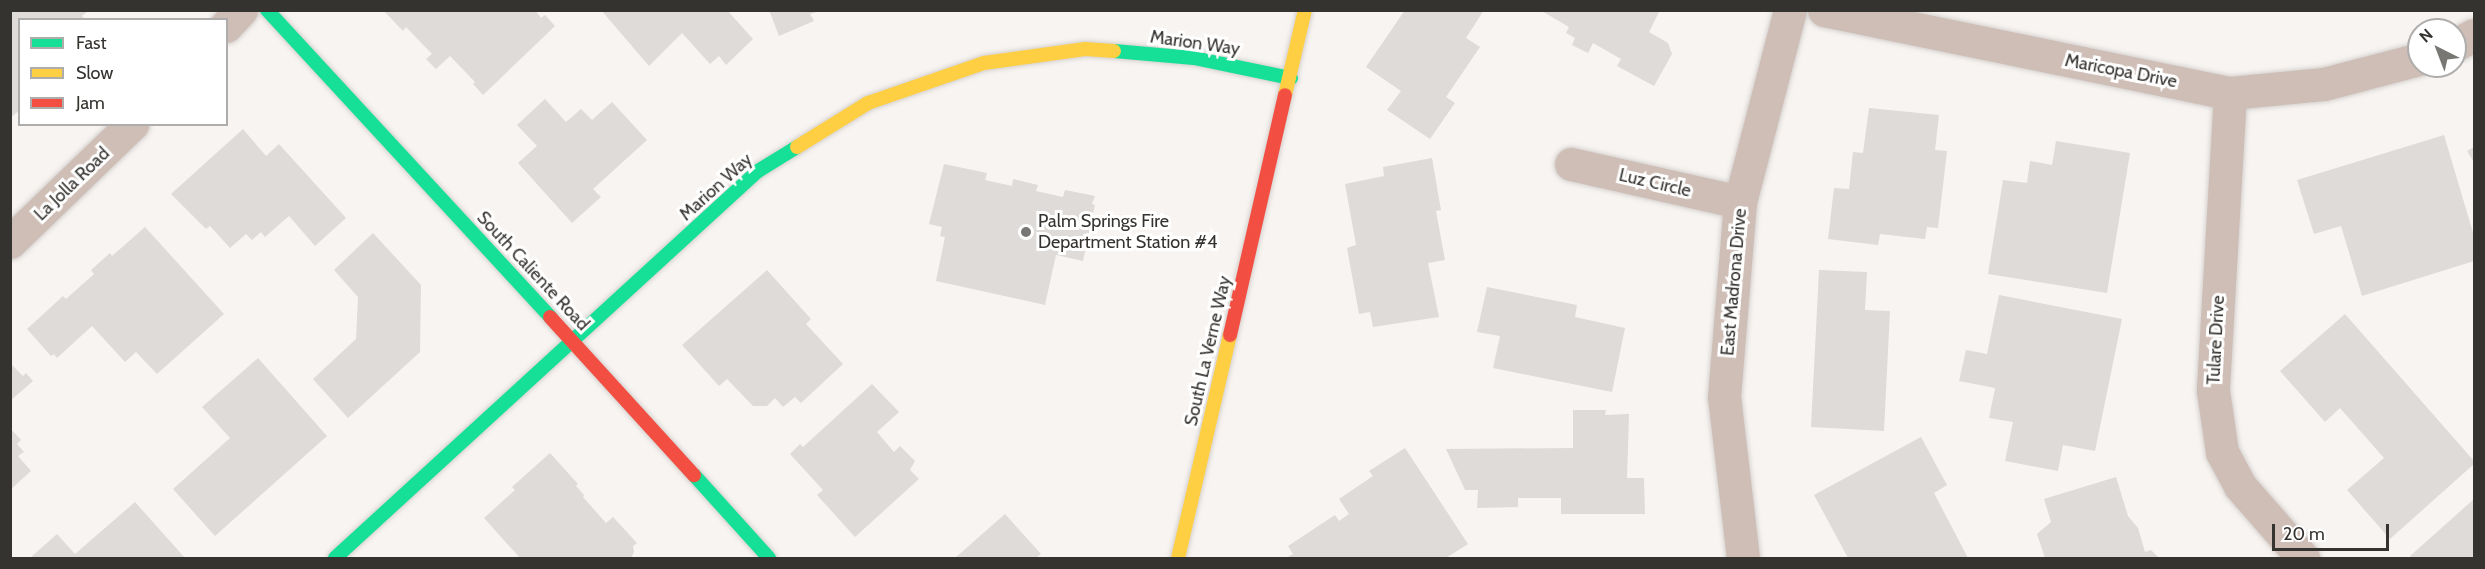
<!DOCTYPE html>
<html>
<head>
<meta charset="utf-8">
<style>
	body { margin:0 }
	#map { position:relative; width:2485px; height:569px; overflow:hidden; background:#f8f4f1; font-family:Cabin,sans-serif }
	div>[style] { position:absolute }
	.building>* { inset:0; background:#dedbd8 }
	.roads { filter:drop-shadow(0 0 2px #d4d1cf) drop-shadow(0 0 2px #d4d1cf) }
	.street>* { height:33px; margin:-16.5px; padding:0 16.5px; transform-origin:16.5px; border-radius:16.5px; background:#cfbeb6 }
	.fast>* { height:14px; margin:-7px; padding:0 7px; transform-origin:7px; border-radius:7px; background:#16e098 }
	.slow>* { height:14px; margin:-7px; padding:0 7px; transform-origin:7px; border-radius:7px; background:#ffcf43 }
	.jam>* { height:14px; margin:-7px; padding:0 7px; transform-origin:7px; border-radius:7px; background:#f24e42 }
	.dots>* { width:16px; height:16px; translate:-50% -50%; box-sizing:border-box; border:3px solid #fff; border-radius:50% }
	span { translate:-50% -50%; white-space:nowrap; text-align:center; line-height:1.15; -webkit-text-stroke:6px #fff; paint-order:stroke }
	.street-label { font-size:18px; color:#353330 }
	.poi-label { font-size:18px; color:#353330 }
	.left { translate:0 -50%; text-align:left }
	.frame { position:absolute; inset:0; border:12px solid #353330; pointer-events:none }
	.legend { position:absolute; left:18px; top:18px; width:210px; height:108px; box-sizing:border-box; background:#fff; border:2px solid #aeadac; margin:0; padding:8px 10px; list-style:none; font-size:18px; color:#353330 }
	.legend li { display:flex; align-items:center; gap:12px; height:30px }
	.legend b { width:30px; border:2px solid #aeadac }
	.north { position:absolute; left:2407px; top:18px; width:60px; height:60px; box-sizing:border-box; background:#fff; border:2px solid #aeadac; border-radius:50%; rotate:318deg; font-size:16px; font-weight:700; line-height:24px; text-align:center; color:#353330 }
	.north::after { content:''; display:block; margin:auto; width:21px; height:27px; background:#797774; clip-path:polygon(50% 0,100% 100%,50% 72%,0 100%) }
	.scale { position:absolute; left:2272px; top:524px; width:117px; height:27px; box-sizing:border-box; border:3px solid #353330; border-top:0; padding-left:8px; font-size:18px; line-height:21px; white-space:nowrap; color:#353330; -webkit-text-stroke:4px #fff; paint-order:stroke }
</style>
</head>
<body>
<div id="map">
	<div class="building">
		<div style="clip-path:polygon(10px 10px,89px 10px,82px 16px,86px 20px,20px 20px,20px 110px,10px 118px)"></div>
		<div style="clip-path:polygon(383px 10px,535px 10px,541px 18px,545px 15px,555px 26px,483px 95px,473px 84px,475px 82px,450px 56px,436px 69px,426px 59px,432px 54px,406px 27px,403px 31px)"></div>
		<div style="clip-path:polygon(601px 10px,727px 10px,753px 39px,726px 65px,719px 56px,710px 64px,682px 33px,649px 66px)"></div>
		<div style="clip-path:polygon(769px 10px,819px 10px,819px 11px,810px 14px,814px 21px,779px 36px)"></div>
		<div style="clip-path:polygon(1405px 10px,1484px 10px,1466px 38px,1480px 47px,1446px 97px,1455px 103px,1430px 139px,1387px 110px,1401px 91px,1366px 67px)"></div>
		<div style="clip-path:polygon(1540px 10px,1660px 10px,1649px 32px,1668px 43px,1672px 54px,1654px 86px,1617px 66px,1621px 59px,1593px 43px,1588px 53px,1572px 45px,1575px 38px,1566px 33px,1569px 27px)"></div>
		<div style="clip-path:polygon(545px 99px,566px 122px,581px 109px,592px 120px,612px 102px,647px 140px,593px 189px,601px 197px,572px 223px,518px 163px,537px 146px,517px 125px)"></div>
		<div style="clip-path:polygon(1869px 108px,1939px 115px,1935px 150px,1947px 151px,1938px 228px,1927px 227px,1925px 239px,1880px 234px,1878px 245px,1828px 239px,1834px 188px,1849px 189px,1853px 152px,1863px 153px)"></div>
		<div style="clip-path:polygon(243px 129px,266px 156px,279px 144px,346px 218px,315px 246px,289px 216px,265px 237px,261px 232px,252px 240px,246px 234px,230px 248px,210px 226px,206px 229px,171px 194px)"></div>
		<div style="clip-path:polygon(2444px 135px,2474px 236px,2474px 261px,2362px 296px,2341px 226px,2314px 234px,2297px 180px)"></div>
		<div style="clip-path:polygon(2056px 141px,2130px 153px,2107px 293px,1988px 274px,2003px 180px,2027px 183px,2030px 161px,2052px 165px)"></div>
		<div style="clip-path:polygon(2474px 147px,2474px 162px,2467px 151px)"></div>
		<div style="clip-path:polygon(1432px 158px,1441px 210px,1436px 211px,1445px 260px,1428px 263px,1439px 317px,1373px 327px,1370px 312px,1359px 314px,1347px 248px,1356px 245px,1345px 184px,1384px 176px,1383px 167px)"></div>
		<div style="clip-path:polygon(944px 164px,987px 173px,985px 180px,1012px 186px,1013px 179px,1038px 185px,1036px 191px,1063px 197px,1065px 190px,1095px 196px,1092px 204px,1095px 205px,1083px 261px,1056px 255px,1045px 305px,936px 281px,945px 237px,940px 236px,942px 227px,929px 224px)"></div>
		<div style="clip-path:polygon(145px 227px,224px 314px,157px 374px,136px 352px,125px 362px,92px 326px,57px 358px,54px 354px,51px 356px,27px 329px,63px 296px,66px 299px,94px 274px,91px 270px,110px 253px,112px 256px)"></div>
		<div style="clip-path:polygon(373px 233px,421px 285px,420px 352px,348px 418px,313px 379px,356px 339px,358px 297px,334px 270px)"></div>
		<div style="clip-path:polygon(767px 270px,811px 319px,806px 324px,843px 364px,801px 403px,795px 397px,783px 407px,775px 398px,767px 406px,753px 406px,727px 379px,719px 386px,682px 345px)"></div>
		<div style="clip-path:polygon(1819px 270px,1867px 272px,1865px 310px,1890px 311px,1884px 431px,1811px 427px)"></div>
		<div style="clip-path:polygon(1487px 287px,1577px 305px,1575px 317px,1625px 328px,1612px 392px,1493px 368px,1500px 336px,1477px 332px)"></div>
		<div style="clip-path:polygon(1999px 295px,2122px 319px,2095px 451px,2063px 445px,2058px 471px,2005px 461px,2013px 422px,1989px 418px,1995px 388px,1959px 381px,1966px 350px,1987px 354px)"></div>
		<div style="clip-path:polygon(2345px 314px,2474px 461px,2474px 464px,2390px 539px,2347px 490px,2384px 458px,2340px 408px,2325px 422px,2280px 371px)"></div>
		<div style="clip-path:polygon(258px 358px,327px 436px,215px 536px,173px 489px,230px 438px,202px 407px)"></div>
		<div style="clip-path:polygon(10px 363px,23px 376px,26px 373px,33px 381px,10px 401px)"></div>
		<div style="clip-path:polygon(872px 384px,899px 412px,877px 432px,894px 452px,900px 446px,915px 461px,910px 470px,919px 479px,855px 537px,817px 495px,823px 490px,790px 454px,800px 444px,803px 447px)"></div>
		<div style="clip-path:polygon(1573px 410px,1606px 410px,1605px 415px,1629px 414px,1627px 478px,1644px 478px,1645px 514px,1561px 514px,1561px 498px,1518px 498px,1518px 507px,1477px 508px,1478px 490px,1465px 490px,1446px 449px,1573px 448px)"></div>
		<div style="clip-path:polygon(10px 428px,21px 440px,17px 444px,24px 452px,18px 456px,31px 471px,10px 490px)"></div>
		<div style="clip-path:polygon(1921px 437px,1947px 485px,1934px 493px,1968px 558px,1848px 558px,1814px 495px)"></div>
		<div style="clip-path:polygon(1405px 448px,1468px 544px,1446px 558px,1286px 558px,1293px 554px,1288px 546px,1335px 515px,1339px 521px,1349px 514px,1339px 499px,1373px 476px,1369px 471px)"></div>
		<div style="clip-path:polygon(550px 453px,578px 484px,576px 486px,584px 495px,583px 497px,606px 523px,613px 517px,637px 543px,633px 546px,634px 552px,631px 558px,520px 558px,484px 518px,515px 490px,512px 487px)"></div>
		<div style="clip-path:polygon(2116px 477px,2128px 516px,2138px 528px,2145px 552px,2151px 550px,2159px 558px,2045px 558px,2037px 534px,2051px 522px,2044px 499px)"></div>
		<div style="clip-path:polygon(2474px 499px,2474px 558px,2413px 558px,2410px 556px)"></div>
		<div style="clip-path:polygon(135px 502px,185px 558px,30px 558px,57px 534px,75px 554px)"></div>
		<div style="clip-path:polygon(1005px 514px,1041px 554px,1036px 558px,955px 558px)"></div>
	</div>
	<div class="roads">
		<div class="street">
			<div style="left:1824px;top:10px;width:414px;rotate:11.6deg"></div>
			<div style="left:2230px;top:93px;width:94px;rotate:-5.5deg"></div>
			<div style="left:2324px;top:84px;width:98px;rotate:-14.7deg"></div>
			<div style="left:226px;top:26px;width:22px;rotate:-47deg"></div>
			<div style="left:2455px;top:45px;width:21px;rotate:-28deg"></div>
			<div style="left:2230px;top:93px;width:298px;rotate:93.3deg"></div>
			<div style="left:2213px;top:391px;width:62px;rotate:81.6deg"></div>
			<div style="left:2222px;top:452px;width:38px;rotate:62deg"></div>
			<div style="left:2240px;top:486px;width:96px;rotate:48.8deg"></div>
			<div style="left:1571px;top:164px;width:173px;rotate:12.7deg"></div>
			<div style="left:10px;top:242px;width:170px;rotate:-44deg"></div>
			<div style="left:1743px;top:558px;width:162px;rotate:-96.7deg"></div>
			<div style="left:1724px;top:397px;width:196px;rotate:-85.3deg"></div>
			<div style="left:1740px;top:202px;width:198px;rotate:-75.4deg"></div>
		</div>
		<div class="fast">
			<div style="left:267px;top:10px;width:418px;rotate:47.3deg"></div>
			<div style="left:1114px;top:51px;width:80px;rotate:5deg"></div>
			<div style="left:1194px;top:58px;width:99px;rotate:11.7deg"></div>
			<div style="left:694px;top:475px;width:112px;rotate:47.9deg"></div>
			<div style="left:335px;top:558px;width:573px;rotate:-42.46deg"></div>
			<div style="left:758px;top:171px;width:46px;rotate:-31.6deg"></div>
		</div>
		<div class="slow">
			<div style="left:1285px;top:95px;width:87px;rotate:-76.8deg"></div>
			<div style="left:797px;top:147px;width:84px;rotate:-31.8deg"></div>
			<div style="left:868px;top:103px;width:123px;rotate:-19deg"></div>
			<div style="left:984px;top:63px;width:102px;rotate:-7.9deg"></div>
			<div style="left:1085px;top:49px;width:29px;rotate:4deg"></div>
			<div style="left:1178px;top:558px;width:229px;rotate:-76.9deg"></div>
		</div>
		<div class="jam">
			<div style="left:550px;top:317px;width:214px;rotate:47.7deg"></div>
			<div style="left:1230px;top:335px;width:246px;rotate:-77.1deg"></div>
		</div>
	</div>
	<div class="dots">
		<div style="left:1026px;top:232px;background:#797774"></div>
	</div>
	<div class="street-label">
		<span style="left:1195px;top:43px;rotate:8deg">Marion Way</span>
		<span style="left:2121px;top:71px;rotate:11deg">Maricopa Drive</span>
		<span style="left:1655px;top:183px;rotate:13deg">Luz Circle</span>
		<span style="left:72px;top:184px;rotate:-44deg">La Jolla Road</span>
		<span style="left:716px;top:187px;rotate:-42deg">Marion Way</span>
		<span style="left:533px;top:271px;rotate:47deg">South Caliente Road</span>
		<span style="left:1734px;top:282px;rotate:-85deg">East Madrona Drive</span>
		<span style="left:2216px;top:340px;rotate:-87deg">Tulare Drive</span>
		<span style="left:1208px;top:351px;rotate:-77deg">South La Verne Way</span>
	</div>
	<div class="poi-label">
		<span class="left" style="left:1038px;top:232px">Palm Springs Fire<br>Department Station #4</span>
	</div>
	<div class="frame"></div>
	<ul class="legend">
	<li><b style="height:8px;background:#16e098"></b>Fast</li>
	<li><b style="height:8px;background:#ffcf43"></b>Slow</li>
	<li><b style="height:8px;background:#f24e42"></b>Jam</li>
	</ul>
	<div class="north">N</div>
	<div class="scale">20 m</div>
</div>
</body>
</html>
